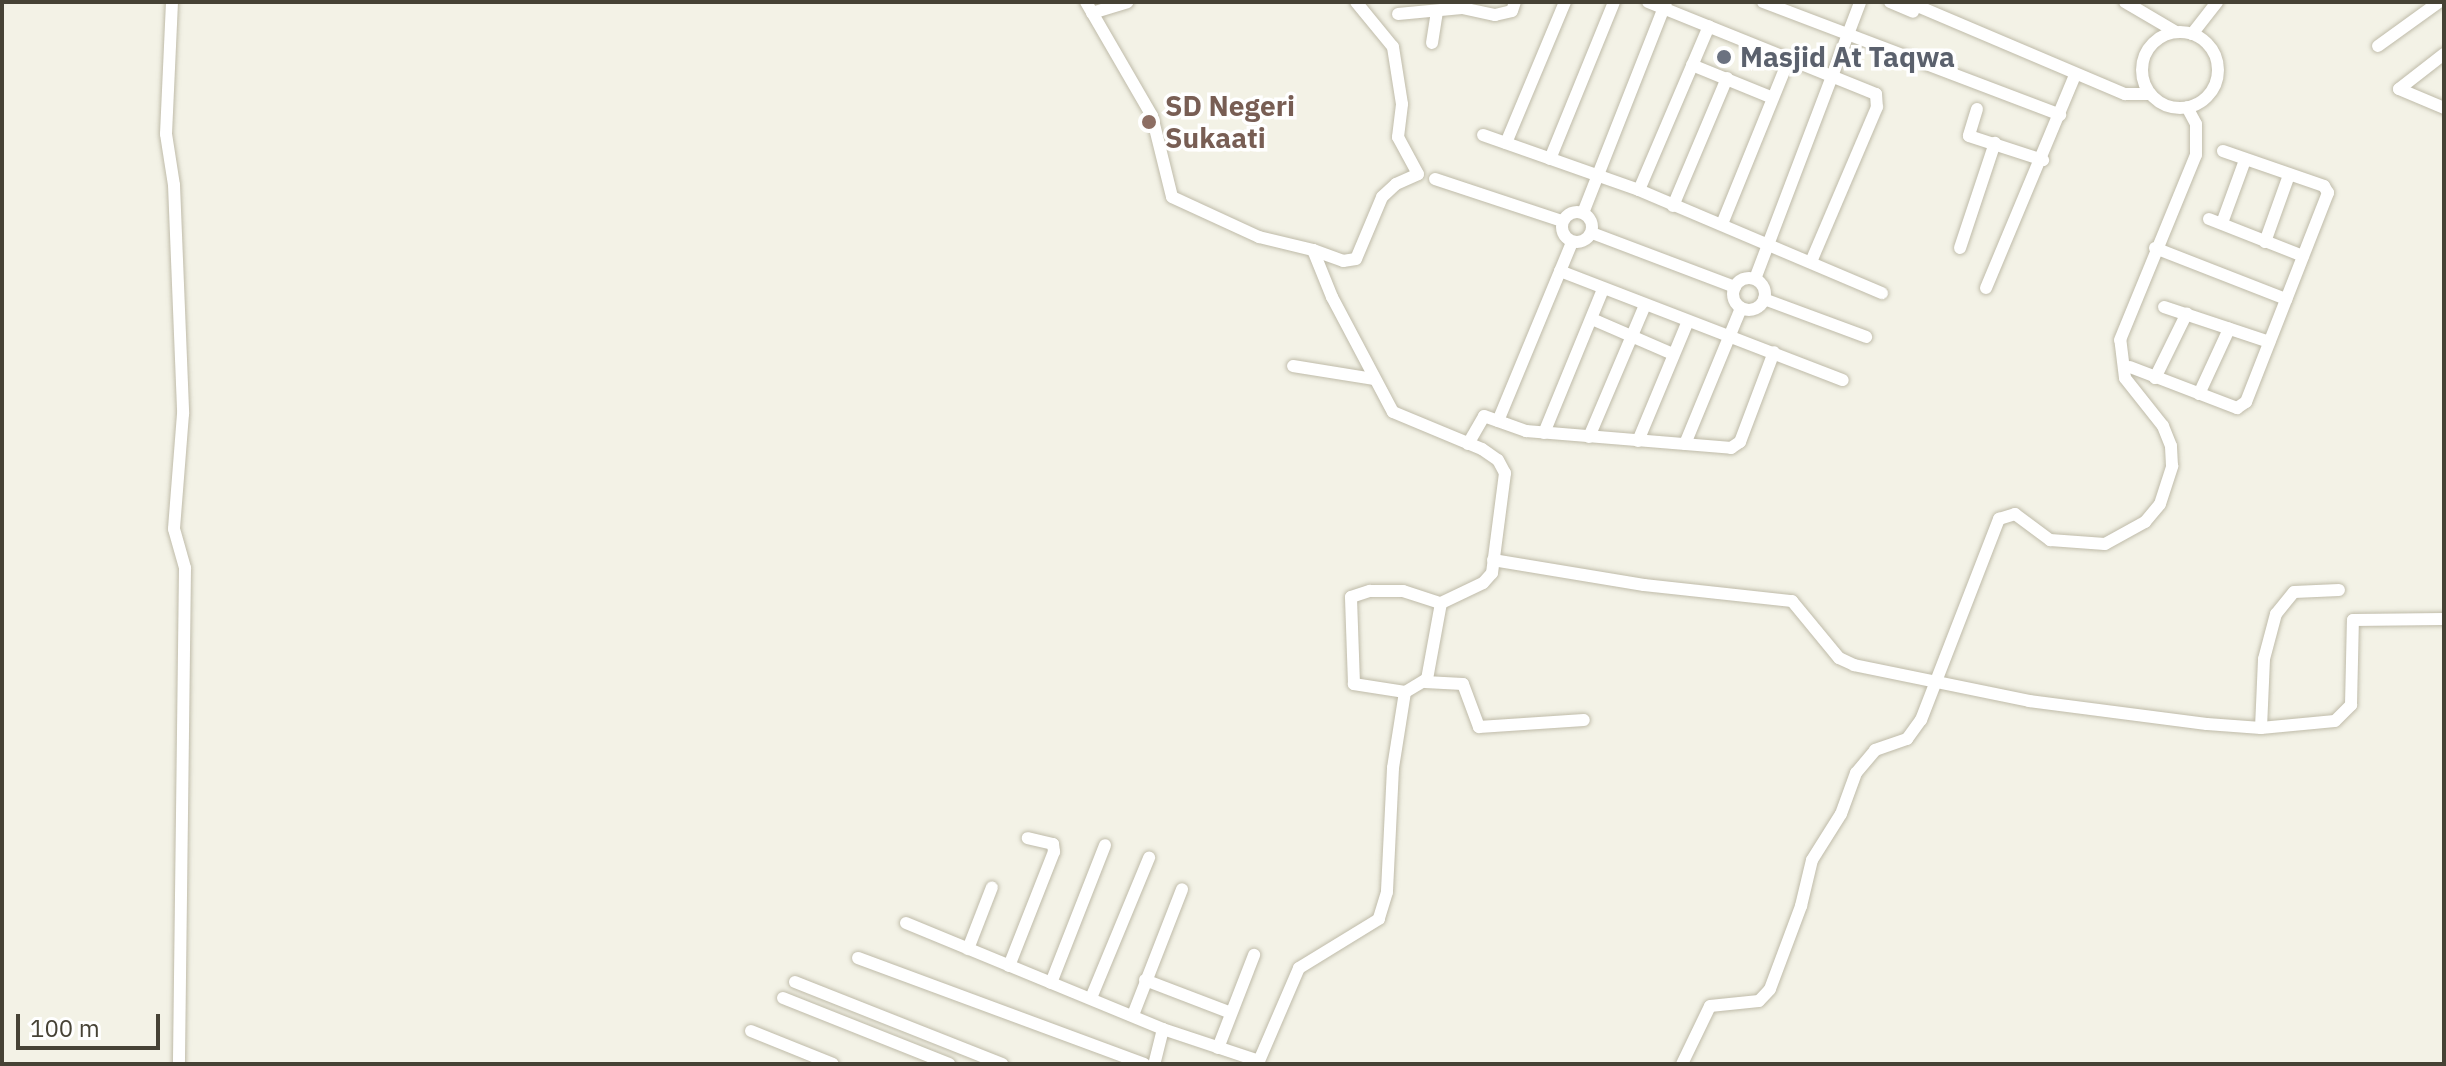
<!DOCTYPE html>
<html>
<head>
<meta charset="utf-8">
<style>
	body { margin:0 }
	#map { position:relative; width:2446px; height:1066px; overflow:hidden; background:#f3f2e6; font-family:"IBM Plex Sans",sans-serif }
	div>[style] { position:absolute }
	.roads { filter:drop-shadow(0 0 2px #bfbba9) drop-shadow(0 0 2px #bfbba9) }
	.minor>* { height:12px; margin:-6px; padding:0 6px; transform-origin:6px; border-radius:6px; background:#fff }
	.minor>.ring { margin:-6px; padding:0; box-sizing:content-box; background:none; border:12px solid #fff; border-radius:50% }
	.dots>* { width:22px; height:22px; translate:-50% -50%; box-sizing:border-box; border:4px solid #fff; border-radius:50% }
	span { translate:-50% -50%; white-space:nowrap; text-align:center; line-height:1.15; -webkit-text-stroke:7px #fff; paint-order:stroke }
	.worship-label { font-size:28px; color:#5b616d; font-weight:700 }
	.left { translate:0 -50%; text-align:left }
	.education-label { font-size:28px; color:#785e54; font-weight:700 }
	.frame { position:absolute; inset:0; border:4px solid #464235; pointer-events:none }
	.scale { position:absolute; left:16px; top:1014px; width:144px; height:36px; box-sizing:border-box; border:4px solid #464235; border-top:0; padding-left:10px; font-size:24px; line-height:28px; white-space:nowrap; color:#464235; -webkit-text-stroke:6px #fff; paint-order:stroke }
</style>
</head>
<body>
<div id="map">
	<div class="roads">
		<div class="minor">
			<div style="left:172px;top:2px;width:132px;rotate:92.6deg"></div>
			<div style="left:166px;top:134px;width:52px;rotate:81.1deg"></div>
			<div style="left:174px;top:185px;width:229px;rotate:87.7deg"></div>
			<div style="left:183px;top:414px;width:115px;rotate:94.5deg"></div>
			<div style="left:174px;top:529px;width:41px;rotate:74.2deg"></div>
			<div style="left:185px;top:568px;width:496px;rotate:90.7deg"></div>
			<div style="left:1086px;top:2px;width:132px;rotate:59.9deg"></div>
			<div style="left:1152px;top:116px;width:83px;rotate:76.1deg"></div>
			<div style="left:1172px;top:197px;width:96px;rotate:24.7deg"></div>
			<div style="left:1259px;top:237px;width:56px;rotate:13.5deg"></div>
			<div style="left:1313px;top:250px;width:51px;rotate:68deg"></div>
			<div style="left:1332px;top:297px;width:130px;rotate:62.1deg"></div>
			<div style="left:1393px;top:412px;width:96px;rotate:22.6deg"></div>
			<div style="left:1482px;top:449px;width:19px;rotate:35deg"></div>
			<div style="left:1498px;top:460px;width:15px;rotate:62deg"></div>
			<div style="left:1505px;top:473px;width:101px;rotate:97.4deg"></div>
			<div style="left:1492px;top:573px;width:13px;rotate:132deg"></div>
			<div style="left:1483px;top:583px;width:47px;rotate:154.5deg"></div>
			<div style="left:1441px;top:603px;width:77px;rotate:100.4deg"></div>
			<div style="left:1427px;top:679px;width:26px;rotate:149deg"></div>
			<div style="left:1405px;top:692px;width:77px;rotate:99deg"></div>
			<div style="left:1393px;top:768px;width:124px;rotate:92.8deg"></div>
			<div style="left:1387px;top:892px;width:28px;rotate:107deg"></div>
			<div style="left:1379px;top:919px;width:94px;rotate:148.5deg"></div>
			<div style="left:1299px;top:968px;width:101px;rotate:113.3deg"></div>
			<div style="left:1259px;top:1061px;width:101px;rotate:-161.6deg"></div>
			<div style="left:1163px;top:1029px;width:36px;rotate:104deg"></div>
			<div style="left:1648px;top:2px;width:246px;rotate:22deg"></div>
			<div style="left:1876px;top:94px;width:13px;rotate:86deg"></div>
			<div style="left:1877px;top:107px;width:168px;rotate:113.1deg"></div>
			<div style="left:1763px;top:2px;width:318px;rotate:20.8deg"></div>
			<div style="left:1890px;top:2px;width:25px;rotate:23deg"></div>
			<div style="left:1908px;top:2px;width:236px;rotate:23deg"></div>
			<div style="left:2125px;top:94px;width:25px"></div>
			<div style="left:2125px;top:2px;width:59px;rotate:30.5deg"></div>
			<div style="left:1092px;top:13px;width:37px;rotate:-17deg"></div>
			<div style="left:1398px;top:14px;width:64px;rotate:-5.4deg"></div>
			<div style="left:1462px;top:8px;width:34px;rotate:12deg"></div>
			<div style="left:1495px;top:15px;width:17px;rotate:-13deg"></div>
			<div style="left:1512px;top:11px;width:9px;rotate:-72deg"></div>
			<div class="ring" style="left:2142px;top:32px;width:64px;height:64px"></div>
			<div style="left:2192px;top:34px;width:41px;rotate:-52deg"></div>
			<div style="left:1432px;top:43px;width:32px;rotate:-81deg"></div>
			<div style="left:2378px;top:46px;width:75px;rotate:-35.8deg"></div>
			<div style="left:2444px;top:54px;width:57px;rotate:142.1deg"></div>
			<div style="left:2399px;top:89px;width:49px;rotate:22.9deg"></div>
			<div style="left:1692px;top:65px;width:87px;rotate:22.2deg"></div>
			<div style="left:1977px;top:109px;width:28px;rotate:107deg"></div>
			<div style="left:1969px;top:136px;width:78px;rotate:18deg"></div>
			<div style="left:1483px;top:135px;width:165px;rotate:19.4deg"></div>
			<div style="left:1639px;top:190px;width:264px;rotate:23deg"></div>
			<div style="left:1506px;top:143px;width:153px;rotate:-67.3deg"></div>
			<div style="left:1550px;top:159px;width:170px;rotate:-67.8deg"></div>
			<div style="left:1435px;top:179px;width:134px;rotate:18.3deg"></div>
			<div style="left:1639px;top:190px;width:178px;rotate:-66.9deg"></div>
			<div style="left:1673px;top:206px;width:139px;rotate:-67.1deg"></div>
			<div class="ring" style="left:1562px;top:212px;width:18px;height:18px"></div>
			<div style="left:1583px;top:213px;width:227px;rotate:-68.5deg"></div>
			<div style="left:2209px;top:219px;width:101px;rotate:21.5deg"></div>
			<div style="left:2222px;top:223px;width:67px;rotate:-69.9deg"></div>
			<div style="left:1722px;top:224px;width:178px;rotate:-67.9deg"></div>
			<div style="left:1592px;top:233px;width:153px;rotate:20.7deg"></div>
			<div style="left:2265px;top:242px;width:71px;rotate:-70.3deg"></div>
			<div style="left:1960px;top:248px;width:111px;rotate:-71.6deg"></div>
			<div style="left:2155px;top:248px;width:141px;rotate:21.3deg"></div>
			<div style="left:1313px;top:250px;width:32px;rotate:20deg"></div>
			<div style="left:1343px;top:261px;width:13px;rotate:-9deg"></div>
			<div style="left:1356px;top:259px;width:67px;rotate:-67.2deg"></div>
			<div style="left:1382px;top:197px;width:19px;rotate:-43deg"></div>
			<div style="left:1396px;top:184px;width:24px;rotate:-24deg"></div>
			<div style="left:1418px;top:174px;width:42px;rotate:-118.4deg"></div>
			<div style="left:1398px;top:137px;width:33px;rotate:-83deg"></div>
			<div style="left:1402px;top:104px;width:58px;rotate:-99deg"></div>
			<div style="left:1393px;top:47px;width:58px;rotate:-129.4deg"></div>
			<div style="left:1560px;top:271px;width:303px;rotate:21.1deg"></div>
			<div class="ring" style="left:1733px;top:278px;width:20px;height:20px"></div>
			<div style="left:1755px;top:279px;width:296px;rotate:-69.2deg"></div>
			<div style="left:1986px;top:288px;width:228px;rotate:-67.3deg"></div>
			<div style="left:1764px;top:299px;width:109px;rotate:20.4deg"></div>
			<div style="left:2164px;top:307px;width:111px;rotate:18.4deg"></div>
			<div style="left:1592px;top:319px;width:88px;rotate:23.4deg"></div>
			<div style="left:1293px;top:366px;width:81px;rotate:9.2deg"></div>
			<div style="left:2130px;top:367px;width:115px;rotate:21deg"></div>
			<div style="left:2237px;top:408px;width:11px;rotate:-34deg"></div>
			<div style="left:2246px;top:402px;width:225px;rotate:-68.6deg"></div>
			<div style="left:2328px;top:193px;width:8px;rotate:-120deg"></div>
			<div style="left:2324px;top:186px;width:107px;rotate:-160.9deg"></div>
			<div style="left:2155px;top:378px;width:72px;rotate:-63.8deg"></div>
			<div style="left:2199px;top:394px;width:72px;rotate:-65.2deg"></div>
			<div style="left:1498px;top:421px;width:194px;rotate:-67.5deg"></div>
			<div style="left:1544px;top:433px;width:156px;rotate:-67.7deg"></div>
			<div style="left:1589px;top:437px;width:143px;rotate:-67deg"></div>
			<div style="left:1638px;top:441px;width:128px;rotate:-67.4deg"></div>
			<div style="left:1468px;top:444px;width:32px;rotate:-60deg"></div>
			<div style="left:1484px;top:416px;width:45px;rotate:19.7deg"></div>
			<div style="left:1526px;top:431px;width:206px;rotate:4.7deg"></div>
			<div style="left:1731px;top:448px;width:11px;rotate:-34deg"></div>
			<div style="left:1740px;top:442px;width:96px;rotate:-69.3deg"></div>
			<div style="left:1685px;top:444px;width:147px;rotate:-67.6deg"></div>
			<div style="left:1493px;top:560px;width:153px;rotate:9.4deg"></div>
			<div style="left:1644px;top:585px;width:149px;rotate:6.2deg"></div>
			<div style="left:1792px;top:601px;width:74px;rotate:50.5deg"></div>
			<div style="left:1839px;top:658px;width:17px;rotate:25deg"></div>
			<div style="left:1854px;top:665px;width:179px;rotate:11.6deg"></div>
			<div style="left:2029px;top:701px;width:179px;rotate:7.4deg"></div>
			<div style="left:2207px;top:724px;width:54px;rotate:4.2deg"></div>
			<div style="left:2261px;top:728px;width:74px;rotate:-5.4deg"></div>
			<div style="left:2335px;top:721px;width:23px;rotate:-45deg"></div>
			<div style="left:2351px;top:705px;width:85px;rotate:-88.7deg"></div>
			<div style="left:2353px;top:620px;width:91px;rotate:-0.6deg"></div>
			<div style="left:1425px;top:682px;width:38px;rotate:3deg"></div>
			<div style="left:1463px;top:684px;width:46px;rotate:69.6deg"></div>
			<div style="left:1479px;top:727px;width:105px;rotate:-3.8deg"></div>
			<div style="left:1405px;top:692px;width:52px;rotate:-171.1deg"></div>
			<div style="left:1354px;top:684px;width:87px;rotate:-92deg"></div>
			<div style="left:1351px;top:597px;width:20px;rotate:-18deg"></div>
			<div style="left:1370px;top:591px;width:33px"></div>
			<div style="left:1403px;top:591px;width:40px;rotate:18deg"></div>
			<div style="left:2261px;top:728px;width:69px;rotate:-87.5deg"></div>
			<div style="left:2264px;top:659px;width:47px;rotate:-75.1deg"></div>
			<div style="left:2276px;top:614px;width:28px;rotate:-51deg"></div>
			<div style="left:2294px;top:592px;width:45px;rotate:-2.5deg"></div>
			<div style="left:906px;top:923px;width:278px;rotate:22.4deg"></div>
			<div style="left:968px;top:949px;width:66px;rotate:-68.8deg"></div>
			<div style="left:858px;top:958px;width:305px;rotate:20.3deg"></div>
			<div style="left:1009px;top:966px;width:123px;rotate:-68.5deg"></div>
			<div style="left:1054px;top:852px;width:8px;rotate:-97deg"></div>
			<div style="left:1053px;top:844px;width:26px;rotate:-167deg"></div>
			<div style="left:1145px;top:980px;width:92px;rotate:21deg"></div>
			<div style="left:795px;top:982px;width:223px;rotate:21.6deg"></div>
			<div style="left:1051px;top:983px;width:148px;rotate:-68.6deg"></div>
			<div style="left:783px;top:998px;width:179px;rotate:21.7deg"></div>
			<div style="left:1091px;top:998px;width:152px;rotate:-67.5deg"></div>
			<div style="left:1133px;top:1015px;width:135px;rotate:-68.7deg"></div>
			<div style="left:751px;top:1031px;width:88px;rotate:21.9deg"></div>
			<div style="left:1218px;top:1048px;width:100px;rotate:-68.8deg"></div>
			<div style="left:1682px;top:1064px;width:64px;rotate:-64.2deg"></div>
			<div style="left:1710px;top:1006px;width:49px;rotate:-5.8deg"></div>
			<div style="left:1759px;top:1001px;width:16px;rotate:-47deg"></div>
			<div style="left:1770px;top:989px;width:89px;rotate:-69.5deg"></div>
			<div style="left:1801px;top:906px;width:47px;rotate:-76.6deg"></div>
			<div style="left:1812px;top:860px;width:54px;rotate:-57.8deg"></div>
			<div style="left:1841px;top:814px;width:44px;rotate:-69.9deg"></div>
			<div style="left:1856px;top:773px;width:30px;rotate:-50deg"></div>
			<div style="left:1875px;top:750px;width:34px;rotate:-19deg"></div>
			<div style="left:1907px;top:739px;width:24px;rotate:-54deg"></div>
			<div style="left:1921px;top:720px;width:216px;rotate:-68.8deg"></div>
			<div style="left:1999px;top:519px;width:17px;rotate:-17deg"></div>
			<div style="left:2015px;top:514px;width:44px;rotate:36.6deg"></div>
			<div style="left:2050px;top:540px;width:55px;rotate:4.2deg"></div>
			<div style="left:2105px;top:544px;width:46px;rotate:-28.8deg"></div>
			<div style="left:2145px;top:522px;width:23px;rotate:-50deg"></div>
			<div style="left:2160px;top:504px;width:40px;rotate:-72deg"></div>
			<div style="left:2172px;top:466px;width:20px;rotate:-93deg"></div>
			<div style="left:2171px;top:446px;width:22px;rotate:-112deg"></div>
			<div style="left:2163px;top:426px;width:61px;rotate:-128.4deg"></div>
			<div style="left:2125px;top:378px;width:38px;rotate:-97deg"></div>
			<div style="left:2120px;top:340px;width:200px;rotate:-67.7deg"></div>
			<div style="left:2196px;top:155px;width:31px;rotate:-90deg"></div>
			<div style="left:2196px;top:124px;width:19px;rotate:-118deg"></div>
		</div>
	</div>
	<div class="dots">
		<div style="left:1724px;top:57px;background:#6b7280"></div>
		<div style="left:1149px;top:122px;background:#8d6e63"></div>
	</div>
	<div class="worship-label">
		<span class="left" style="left:1740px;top:57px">Masjid At Taqwa</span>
	</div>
	<div class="education-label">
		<span class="left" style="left:1165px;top:122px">SD Negeri<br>Sukaati</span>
	</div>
	<div class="frame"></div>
	<div class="scale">100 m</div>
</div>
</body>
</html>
